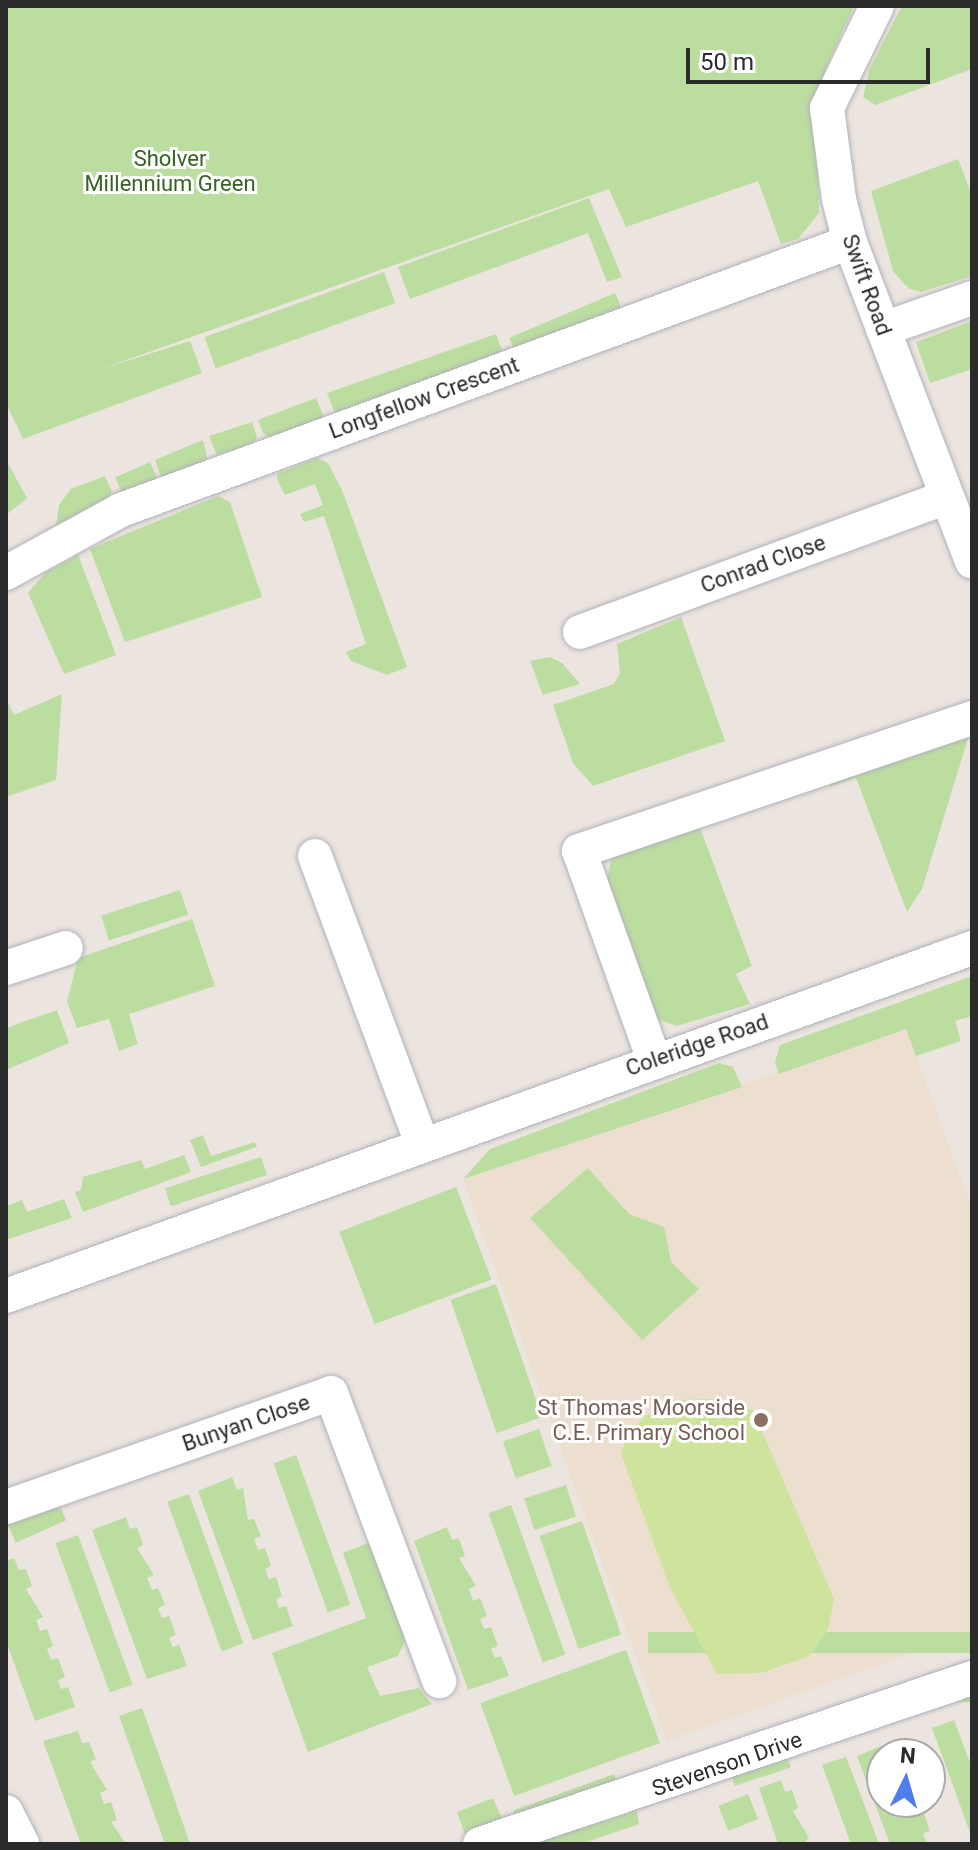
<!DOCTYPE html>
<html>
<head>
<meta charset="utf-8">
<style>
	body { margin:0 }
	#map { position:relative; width:978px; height:1850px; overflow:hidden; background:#ece4df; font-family:Roboto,sans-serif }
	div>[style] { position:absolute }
	.education>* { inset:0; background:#ecdfd0 }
	.green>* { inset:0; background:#bcdda0; transform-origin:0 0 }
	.pitch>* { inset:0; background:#cee49d }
	.roads { filter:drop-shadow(0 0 2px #afb2ba) drop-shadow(0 0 2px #afb2ba) }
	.street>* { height:34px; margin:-17px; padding:0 17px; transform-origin:17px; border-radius:17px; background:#fff }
	.dots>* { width:22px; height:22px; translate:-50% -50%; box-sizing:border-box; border:4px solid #fff; border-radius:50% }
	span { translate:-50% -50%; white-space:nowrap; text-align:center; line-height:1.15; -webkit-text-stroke:6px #fff; paint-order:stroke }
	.park-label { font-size:22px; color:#366321 }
	.street-label { font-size:22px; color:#2b2b2b }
	.education-label { font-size:22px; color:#785e54 }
	.right { translate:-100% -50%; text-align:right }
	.frame { position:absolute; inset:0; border:8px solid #2b2b2b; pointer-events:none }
	.north { position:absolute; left:866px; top:1738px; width:80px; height:80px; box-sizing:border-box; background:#fff; border:2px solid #aaa; border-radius:50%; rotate:5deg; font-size:22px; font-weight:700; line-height:32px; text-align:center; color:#2b2b2b }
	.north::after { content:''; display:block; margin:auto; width:28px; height:36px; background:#4d7eea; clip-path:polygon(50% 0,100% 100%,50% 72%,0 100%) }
	.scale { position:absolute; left:686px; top:48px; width:244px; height:36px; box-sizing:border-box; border:4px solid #2b2b2b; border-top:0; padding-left:10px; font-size:24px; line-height:28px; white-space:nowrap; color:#2b2b2b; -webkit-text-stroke:6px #fff; paint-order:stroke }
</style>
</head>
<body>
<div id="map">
	<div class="education">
		<div style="clip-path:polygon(906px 1028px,972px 1209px,972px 1632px,667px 1741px,463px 1179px)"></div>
	</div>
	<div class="green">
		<div style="clip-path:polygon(6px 6px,854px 6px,826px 68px,816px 107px,819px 213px,798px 239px,781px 244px,758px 181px,626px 227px,609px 189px,101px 369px,190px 341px,202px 373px,23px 439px,6px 403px)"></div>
		<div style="clip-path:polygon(902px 6px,972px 6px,972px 69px,875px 105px,863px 97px,870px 68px)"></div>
		<div style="clip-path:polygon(958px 159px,972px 195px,972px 276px,921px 292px,909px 289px,893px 271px,871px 191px)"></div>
		<div style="clip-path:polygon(589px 198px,622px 277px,607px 282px,588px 233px,410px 299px,398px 267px)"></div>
		<div style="left:384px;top:272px;width:33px;height:191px;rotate:70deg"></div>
		<div style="left:615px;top:293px;width:21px;height:115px;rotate:67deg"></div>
		<div style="clip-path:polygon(972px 321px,972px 369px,930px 383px,916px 342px)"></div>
		<div style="clip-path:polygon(496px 334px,503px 353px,336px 416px,327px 393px)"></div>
		<div style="clip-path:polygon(316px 398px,324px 417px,271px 439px,263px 433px,258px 420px)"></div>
		<div style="clip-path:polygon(252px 422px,257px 437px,253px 444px,217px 455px,209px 436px)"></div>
		<div style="clip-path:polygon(203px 440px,208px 461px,161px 477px,155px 460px)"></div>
		<div style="clip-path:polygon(317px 458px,328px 463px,342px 490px,407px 667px,387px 675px,351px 661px,346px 652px,366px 644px,324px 516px,304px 522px,300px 514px,323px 505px,315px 484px,285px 495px,277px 479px,277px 474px)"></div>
		<div style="clip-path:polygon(6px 460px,27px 498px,6px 515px)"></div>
		<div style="left:150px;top:462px;width:20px;height:38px;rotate:66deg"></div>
		<div style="clip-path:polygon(105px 476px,112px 492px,108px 498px,56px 527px,59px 505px,71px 489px)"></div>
		<div style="clip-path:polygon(218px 496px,230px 502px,262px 597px,125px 642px,90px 549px)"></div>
		<div style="clip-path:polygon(78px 555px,116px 655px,64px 674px,28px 593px,45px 573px)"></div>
		<div style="clip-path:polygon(681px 617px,725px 741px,593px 786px,573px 763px,553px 705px,614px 684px,620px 673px,617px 644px)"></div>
		<div style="clip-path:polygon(550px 657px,562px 663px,580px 684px,543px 695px,530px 661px)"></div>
		<div style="clip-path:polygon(62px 694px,56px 780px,6px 797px,6px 698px,14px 715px)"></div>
		<div style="clip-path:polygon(972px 725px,922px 889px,907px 912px,856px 778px,829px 787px,834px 773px)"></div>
		<div style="clip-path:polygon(699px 825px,752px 966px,736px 974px,750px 1004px,677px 1026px,654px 1018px,607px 896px,608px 876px,611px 860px,623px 851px)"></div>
		<div style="left:180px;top:890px;width:26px;height:83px;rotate:72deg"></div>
		<div style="clip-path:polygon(192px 919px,215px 986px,129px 1014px,138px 1044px,119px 1051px,109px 1019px,77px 1028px,67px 1002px,78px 958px)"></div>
		<div style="clip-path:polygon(972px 976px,972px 1016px,955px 1021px,961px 1041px,916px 1056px,906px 1029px,779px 1074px,775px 1062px,780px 1045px)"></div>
		<div style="clip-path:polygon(57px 1010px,69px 1043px,6px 1070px,6px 1028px)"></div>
		<div style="clip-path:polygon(719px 1063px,733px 1067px,742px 1087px,463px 1179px,490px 1149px)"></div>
		<div style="clip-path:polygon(203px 1135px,211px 1156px,255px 1142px,257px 1147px,201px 1167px,190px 1140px)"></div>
		<div style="clip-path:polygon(184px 1155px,191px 1172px,83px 1212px,75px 1192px,81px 1190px,83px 1177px,141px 1160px,145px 1169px)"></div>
		<div style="left:261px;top:1157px;width:19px;height:101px;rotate:72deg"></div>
		<div style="clip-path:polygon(588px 1168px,629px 1214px,664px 1227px,671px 1262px,699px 1289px,642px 1340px,530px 1218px)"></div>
		<div style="left:456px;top:1187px;width:99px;height:125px;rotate:69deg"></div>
		<div style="clip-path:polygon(64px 1199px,72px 1218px,6px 1240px,6px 1206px,22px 1200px,27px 1212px)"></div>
		<div style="left:496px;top:1284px;width:141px;height:48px;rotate:71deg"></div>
		<div style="left:539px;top:1429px;width:39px;height:38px;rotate:71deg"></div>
		<div style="left:296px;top:1455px;width:159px;height:24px;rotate:70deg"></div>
		<div style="clip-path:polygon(232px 1477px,237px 1490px,243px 1488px,248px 1520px,254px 1519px,261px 1536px,254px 1539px,258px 1550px,265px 1548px,271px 1566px,265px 1569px,269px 1579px,276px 1577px,282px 1596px,276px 1599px,279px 1608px,286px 1606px,293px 1626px,253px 1640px,198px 1491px)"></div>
		<div style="left:566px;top:1485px;width:33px;height:44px;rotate:72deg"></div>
		<div style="left:189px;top:1494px;width:159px;height:23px;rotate:70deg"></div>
		<div style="left:58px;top:1502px;width:20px;height:55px;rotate:66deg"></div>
		<div style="left:511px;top:1505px;width:159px;height:24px;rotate:70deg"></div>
		<div style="clip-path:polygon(126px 1517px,130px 1529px,137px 1527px,143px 1545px,137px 1548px,154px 1575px,147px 1578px,152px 1590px,158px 1588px,165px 1605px,158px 1608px,162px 1618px,169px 1616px,176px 1635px,169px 1638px,173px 1647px,179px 1645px,187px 1666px,147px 1679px,92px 1530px)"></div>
		<div style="left:582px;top:1521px;width:120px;height:45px;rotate:71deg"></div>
		<div style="clip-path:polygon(447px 1527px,452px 1540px,459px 1538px,465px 1556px,459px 1558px,476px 1586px,469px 1589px,473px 1601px,480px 1598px,487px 1616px,480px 1619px,484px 1629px,491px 1627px,498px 1646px,491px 1649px,495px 1658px,501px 1656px,509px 1676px,468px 1690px,414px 1541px)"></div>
		<div style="left:78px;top:1535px;width:159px;height:24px;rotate:70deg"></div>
		<div style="clip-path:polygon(368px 1543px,404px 1630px,404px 1643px,398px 1656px,367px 1667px,380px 1696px,419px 1688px,432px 1704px,308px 1752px,272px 1653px,366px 1618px,343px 1553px)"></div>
		<div style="clip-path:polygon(14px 1558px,19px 1570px,26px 1569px,32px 1586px,26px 1589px,43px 1617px,36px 1620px,40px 1631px,47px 1629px,53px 1646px,47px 1649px,51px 1660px,58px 1658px,65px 1677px,58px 1680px,61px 1689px,68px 1687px,75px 1707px,35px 1721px,6px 1641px,6px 1561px)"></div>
		<div style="left:972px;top:1632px;width:21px;height:324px;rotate:90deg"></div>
		<div style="left:626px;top:1650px;width:99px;height:155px;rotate:70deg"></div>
		<div style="left:972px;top:1694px;width:8px;height:76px;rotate:90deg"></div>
		<div style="clip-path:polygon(142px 1708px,164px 1769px,190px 1844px,165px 1844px,119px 1716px)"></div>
		<div style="clip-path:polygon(954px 1720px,972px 1768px,972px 1838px,932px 1728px)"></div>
		<div style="clip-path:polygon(78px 1731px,82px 1743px,89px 1742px,96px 1759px,90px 1762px,107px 1790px,100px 1793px,104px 1804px,111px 1802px,117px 1820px,111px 1822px,126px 1844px,81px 1844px,43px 1741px)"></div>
		<div style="clip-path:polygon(891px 1742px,895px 1754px,882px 1754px,882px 1802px,917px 1802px,913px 1804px,917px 1815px,924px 1813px,930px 1831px,923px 1833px,927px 1844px,890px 1844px,857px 1756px)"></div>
		<div style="clip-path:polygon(846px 1757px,869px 1817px,879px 1844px,851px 1844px,822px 1765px)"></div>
		<div style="left:788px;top:1759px;width:9px;height:59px;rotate:72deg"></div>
		<div style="left:614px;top:1774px;width:15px;height:107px;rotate:70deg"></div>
		<div style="clip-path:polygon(781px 1780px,785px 1792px,792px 1790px,798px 1808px,793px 1811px,809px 1838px,803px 1844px,778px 1844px,759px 1788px)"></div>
		<div style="left:748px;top:1794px;width:27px;height:32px;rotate:68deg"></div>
		<div style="clip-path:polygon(493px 1798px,504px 1823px,465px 1835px,457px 1812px)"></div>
		<div style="clip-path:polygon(637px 1811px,639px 1824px,581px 1844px,531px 1844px)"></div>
	</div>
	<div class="pitch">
		<div style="clip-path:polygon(714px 1399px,753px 1410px,834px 1599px,828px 1630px,809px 1656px,761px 1673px,717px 1674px,670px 1588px,621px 1454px,627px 1436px,644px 1417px,674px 1400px)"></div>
	</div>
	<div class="roads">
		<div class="street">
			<div style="left:877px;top:6px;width:114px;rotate:116.1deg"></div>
			<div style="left:827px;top:108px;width:92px;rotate:82.5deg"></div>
			<div style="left:839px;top:199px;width:44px;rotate:75.7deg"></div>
			<div style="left:850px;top:242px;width:342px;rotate:69.1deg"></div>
			<div style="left:883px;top:329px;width:94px;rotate:-19.2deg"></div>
			<div style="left:6px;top:573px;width:131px;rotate:-28.7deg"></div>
			<div style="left:121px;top:510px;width:777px;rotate:-20.18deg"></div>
			<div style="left:580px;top:632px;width:390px;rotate:-20.2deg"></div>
			<div style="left:315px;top:856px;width:307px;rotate:69.6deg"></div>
			<div style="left:6px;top:968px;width:63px;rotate:-18.4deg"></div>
			<div style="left:654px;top:1060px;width:222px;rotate:-109.7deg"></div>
			<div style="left:579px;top:851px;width:415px;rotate:-18.7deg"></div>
			<div style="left:6px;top:1296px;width:1027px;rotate:-19.81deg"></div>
			<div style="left:6px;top:1507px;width:344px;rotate:-19.3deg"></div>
			<div style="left:331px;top:1393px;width:308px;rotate:69.4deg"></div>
			<div style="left:6px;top:1812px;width:36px;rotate:63deg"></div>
			<div style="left:480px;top:1844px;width:519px;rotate:-18.64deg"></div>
		</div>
	</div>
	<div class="dots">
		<div style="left:761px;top:1420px;background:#8d6e63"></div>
	</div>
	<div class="park-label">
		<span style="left:170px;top:171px">Sholver<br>Millennium Green</span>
	</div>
	<div class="street-label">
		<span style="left:867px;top:285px;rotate:70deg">Swift Road</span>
		<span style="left:424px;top:398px;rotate:-20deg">Longfellow Crescent</span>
		<span style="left:763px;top:564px;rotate:-20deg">Conrad Close</span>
		<span style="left:697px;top:1045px;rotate:-19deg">Coleridge Road</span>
		<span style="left:246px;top:1423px;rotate:-19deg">Bunyan Close</span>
		<span style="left:727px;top:1764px;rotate:-19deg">Stevenson Drive</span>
	</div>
	<div class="education-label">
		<span class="right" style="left:745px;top:1420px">St Thomas' Moorside<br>C.E. Primary School</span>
	</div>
	<div class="frame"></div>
	<div class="north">N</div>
	<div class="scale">50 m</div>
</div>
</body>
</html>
